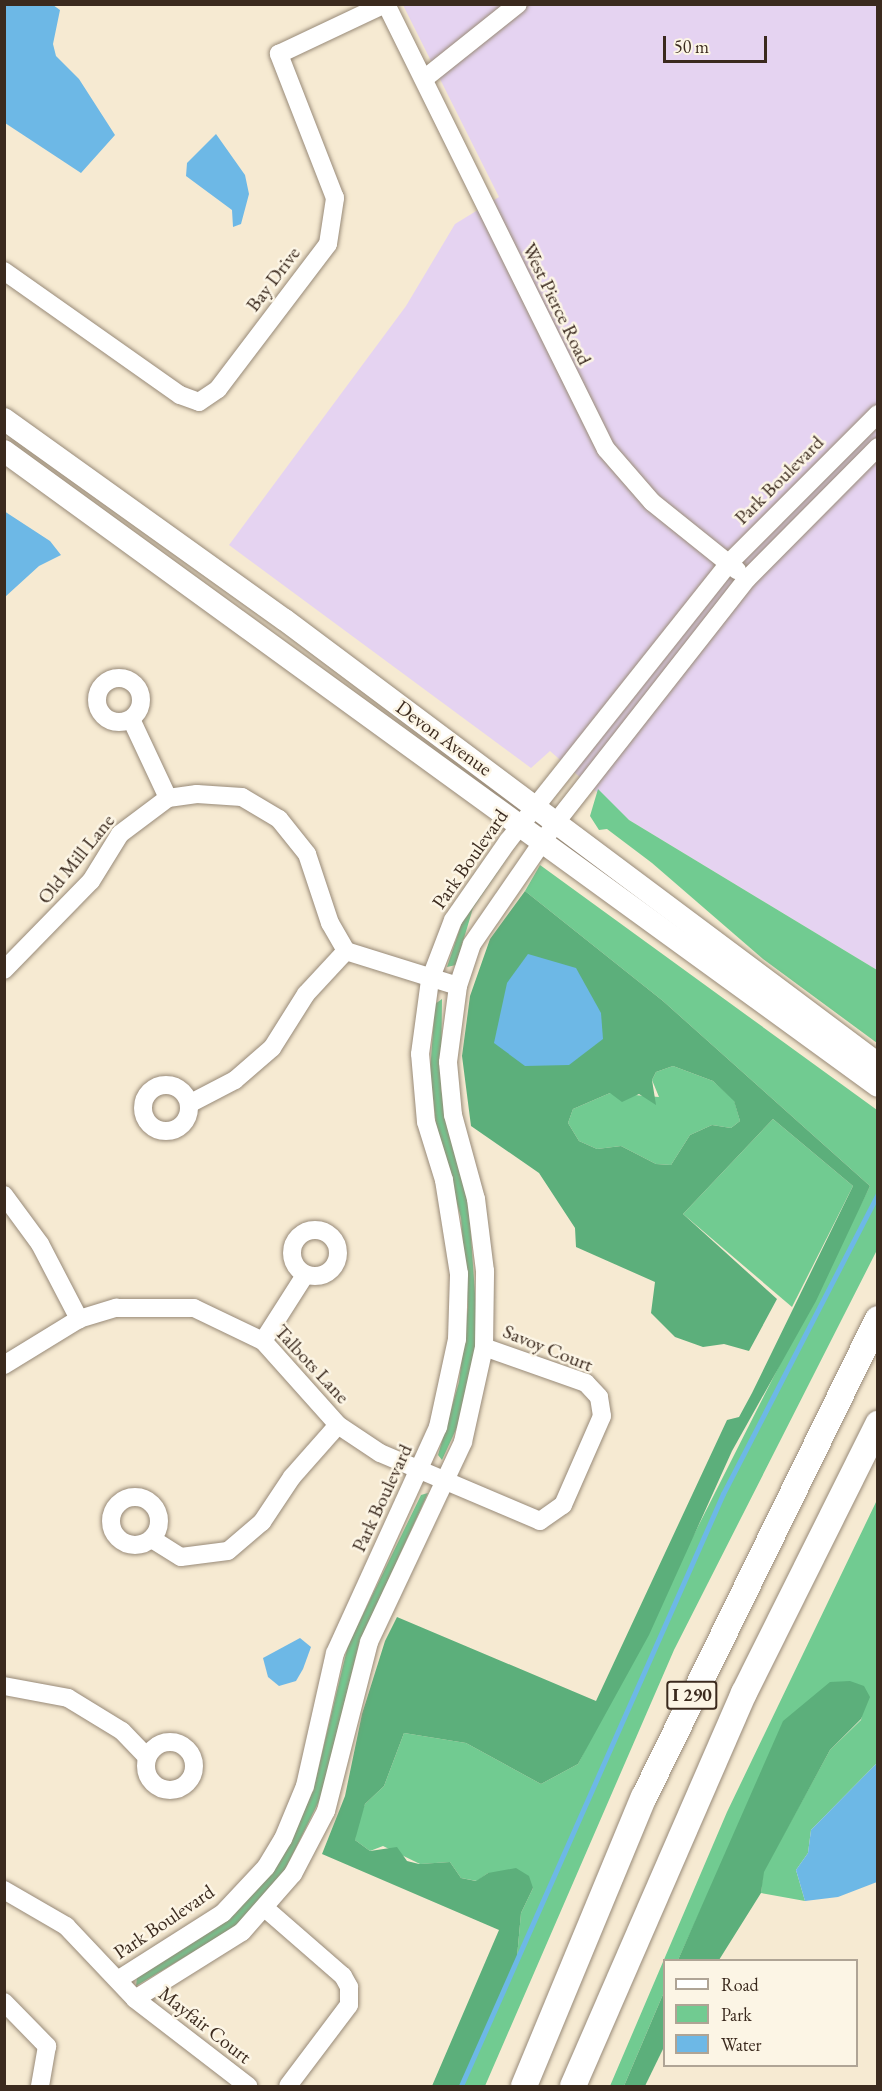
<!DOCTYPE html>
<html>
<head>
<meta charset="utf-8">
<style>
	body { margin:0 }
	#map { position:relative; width:882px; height:2091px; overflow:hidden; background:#f6ead2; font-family:"EB Garamond",serif }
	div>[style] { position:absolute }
	.built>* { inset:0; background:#e5d3f1 }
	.green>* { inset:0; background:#71cb91 }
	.forest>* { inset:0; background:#5caf7b }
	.water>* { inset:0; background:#6db8e6 }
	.stream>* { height:4.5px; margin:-2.25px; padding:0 2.25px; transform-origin:2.25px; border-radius:2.25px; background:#6db8e6 }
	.roads { filter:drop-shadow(0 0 2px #988a78) drop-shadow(0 0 2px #988a78) }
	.minor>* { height:18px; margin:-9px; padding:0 9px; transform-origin:9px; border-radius:9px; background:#fff }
	.minor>.ring { margin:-9px; padding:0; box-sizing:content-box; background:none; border:18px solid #fff; border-radius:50% }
	.major>* { height:22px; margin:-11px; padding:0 11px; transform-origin:11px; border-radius:11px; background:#fff }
	.highway>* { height:26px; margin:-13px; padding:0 13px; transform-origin:13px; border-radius:13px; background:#fff }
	span { translate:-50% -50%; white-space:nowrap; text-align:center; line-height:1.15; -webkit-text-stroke:5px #fcf5e5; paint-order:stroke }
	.shield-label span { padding:2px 4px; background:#fcf5e5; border:2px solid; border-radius:4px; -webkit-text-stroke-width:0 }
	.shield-label { font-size:18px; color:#3b2a1e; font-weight:700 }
	.street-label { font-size:20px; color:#3b2a1e }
	.frame { position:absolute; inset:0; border:6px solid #3b2a1e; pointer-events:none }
	.legend { position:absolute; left:663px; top:1959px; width:195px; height:108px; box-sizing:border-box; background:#fcf5e5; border:2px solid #afa495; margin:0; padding:8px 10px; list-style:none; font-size:18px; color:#3b2a1e }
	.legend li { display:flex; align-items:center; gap:12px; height:30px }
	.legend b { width:30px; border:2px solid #afa495 }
	.scale { position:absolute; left:663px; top:36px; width:104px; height:27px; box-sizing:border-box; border:3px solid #3b2a1e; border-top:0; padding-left:8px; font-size:18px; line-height:21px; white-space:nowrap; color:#3b2a1e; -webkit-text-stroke:4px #fcf5e5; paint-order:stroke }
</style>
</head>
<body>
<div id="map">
	<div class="built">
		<div style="clip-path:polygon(403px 5px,877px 5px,877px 970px,629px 820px,550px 751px,531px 768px,229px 545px,406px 306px,455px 224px,499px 197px)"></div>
	</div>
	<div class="green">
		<div style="clip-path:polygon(598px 789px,629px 820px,877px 970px,877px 1043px,763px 959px,652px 863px,607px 829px,599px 830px,590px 816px)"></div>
		<div style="clip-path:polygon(512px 851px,473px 908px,456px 965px,447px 967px,462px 922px)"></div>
		<div style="clip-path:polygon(540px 865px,877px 1110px,877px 1250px,674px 1650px,485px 2086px,462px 2086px,517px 1957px,521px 1913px,533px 1888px,488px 1873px,477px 1881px,461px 1878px,450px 1862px,420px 1864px,383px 1846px,370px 1851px,355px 1840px,356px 1825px,365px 1804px,384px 1786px,404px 1733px,466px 1743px,541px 1784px,578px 1764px,870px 1186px,663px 1001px,525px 891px)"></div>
		<div style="clip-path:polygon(442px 999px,441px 1089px,469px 1209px,478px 1335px,459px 1423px,442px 1460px,438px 1455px,459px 1382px,468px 1307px,461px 1218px,436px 1124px,430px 1072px,435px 1004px)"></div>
		<div style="clip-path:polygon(673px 1066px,713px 1081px,734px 1100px,740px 1121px,731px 1128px,712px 1125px,690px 1135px,671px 1165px,656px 1164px,621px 1146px,597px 1149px,579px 1141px,568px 1123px,573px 1109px,610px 1093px,659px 1097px,652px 1080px,656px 1072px)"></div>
		<div style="clip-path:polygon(773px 1119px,853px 1186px,792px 1307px,683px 1214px)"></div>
		<div style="clip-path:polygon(428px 1493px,359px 1644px,321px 1797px,284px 1872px,235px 1927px,136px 1986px,137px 1977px,235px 1914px,288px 1846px,313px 1791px,348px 1645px,421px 1495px)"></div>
		<div style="clip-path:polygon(877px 1500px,877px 1763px,811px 1830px,808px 1853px,796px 1870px,805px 1901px,761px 1893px,763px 1872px,830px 1750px,861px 1720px,864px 1704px,755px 1790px,678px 1960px,664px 1960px,664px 1992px,624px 2086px,610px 2086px,727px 1812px)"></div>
	</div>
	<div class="forest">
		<div style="clip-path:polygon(evenodd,525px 891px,663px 1001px,870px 1186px,816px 1301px,732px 1451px,649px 1635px,578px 1764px,541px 1784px,466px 1743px,404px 1733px,384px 1786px,365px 1804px,355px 1840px,370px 1851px,397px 1847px,407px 1861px,419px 1864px,450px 1862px,461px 1878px,476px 1881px,488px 1873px,516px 1868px,529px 1876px,533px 1888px,521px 1913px,517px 1957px,462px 2086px,432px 2086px,499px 1930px,322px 1854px,345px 1796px,362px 1714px,385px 1641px,397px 1617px,596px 1701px,727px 1420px,739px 1417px,752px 1393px,853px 1186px,773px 1119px,683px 1214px,777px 1299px,749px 1351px,724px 1344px,703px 1347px,675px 1337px,651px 1313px,655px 1282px,576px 1247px,575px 1228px,539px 1173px,471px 1126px,462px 1056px,470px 996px,490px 939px,525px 891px,673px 1066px,713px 1081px,734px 1101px,740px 1121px,731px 1128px,712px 1125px,690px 1135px,671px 1165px,656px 1164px,621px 1146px,597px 1149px,579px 1141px,568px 1123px,573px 1109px,610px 1093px,622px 1102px,639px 1094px,656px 1105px,652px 1080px,656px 1072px,673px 1066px)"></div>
		<div style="clip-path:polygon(850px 1681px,864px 1686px,870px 1697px,861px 1719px,830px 1750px,764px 1872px,761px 1893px,719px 1960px,678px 1960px,783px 1721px,830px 1682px)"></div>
		<div style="clip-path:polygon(664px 1992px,664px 2047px,645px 2086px,624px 2086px)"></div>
	</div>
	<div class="water">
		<div style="clip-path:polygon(4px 5px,53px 5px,60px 10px,53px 44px,56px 56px,79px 79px,115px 135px,81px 173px,5px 123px)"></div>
		<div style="clip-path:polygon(216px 134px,245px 175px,249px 194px,241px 224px,233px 227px,232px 210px,186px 176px,187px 163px)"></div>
		<div style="clip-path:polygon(4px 511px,50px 541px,61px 555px,39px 566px,5px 597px)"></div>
		<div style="clip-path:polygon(528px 954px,576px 968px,601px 1013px,603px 1039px,569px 1065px,525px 1066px,494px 1043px,507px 983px)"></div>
		<div style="clip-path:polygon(300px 1638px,311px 1647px,303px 1669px,296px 1681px,279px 1686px,268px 1677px,263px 1658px)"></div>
		<div style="clip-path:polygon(877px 1763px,877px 1882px,838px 1897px,805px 1901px,796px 1870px,808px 1853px,811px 1830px)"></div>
	</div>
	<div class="stream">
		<div style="left:461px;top:2086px;width:647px;rotate:-66.13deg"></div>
		<div style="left:723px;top:1494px;width:338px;rotate:-62.7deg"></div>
	</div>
	<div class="roads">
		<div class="minor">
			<div style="left:386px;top:4px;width:496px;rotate:63.7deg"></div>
			<div style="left:606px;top:449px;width:70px;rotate:49deg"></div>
			<div style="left:652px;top:502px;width:109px;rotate:38.7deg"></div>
			<div style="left:424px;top:79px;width:120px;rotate:-38.6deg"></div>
			<div style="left:4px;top:271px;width:215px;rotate:35.2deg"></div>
			<div style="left:180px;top:395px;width:20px;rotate:20deg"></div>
			<div style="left:199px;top:402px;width:23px;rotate:-34deg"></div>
			<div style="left:218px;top:389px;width:182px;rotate:-52.8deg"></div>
			<div style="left:328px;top:244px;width:47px;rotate:-81.3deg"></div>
			<div style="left:335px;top:198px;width:155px;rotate:-111.3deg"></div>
			<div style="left:279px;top:54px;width:117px;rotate:-25.3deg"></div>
			<div class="ring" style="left:97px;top:678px;width:26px;height:26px"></div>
			<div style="left:131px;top:719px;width:87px;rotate:64.9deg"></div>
			<div style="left:4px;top:970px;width:124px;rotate:-45.7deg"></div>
			<div style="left:91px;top:881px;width:55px;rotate:-58.3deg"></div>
			<div style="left:120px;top:834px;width:60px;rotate:-36.9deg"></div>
			<div style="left:168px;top:798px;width:29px;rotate:-8deg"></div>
			<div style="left:197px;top:794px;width:45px;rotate:3.8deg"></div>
			<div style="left:242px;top:797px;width:43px;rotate:30.7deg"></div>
			<div style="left:279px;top:819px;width:45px;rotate:51.3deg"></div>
			<div style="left:307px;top:854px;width:73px;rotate:71.6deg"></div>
			<div style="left:330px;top:923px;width:32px;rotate:60deg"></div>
			<div style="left:346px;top:951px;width:117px;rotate:17.4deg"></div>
			<div class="ring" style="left:143px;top:1085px;width:28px;height:28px"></div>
			<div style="left:189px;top:1104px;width:52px;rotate:-27.6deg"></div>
			<div style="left:235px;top:1080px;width:49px;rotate:-40.9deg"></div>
			<div style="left:272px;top:1048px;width:64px;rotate:-57.8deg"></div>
			<div style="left:306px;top:994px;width:59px;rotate:-47.1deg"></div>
			<div style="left:4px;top:1195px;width:61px;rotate:53.7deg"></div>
			<div style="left:40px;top:1244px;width:85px;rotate:62.5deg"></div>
			<div class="ring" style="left:292px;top:1230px;width:28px;height:28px"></div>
			<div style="left:263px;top:1341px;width:78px;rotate:-57.5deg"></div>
			<div style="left:4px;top:1365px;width:88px;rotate:-31.5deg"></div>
			<div style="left:79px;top:1319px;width:39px;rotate:-17deg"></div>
			<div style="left:116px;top:1308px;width:78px"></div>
			<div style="left:194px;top:1308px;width:76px;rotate:25.6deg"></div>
			<div style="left:263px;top:1341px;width:113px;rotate:48.2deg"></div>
			<div style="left:338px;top:1425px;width:50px;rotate:33.7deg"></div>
			<div style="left:380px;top:1453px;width:174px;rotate:23deg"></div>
			<div style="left:540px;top:1521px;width:28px;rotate:-35deg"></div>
			<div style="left:563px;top:1505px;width:97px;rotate:-66.3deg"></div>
			<div style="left:602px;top:1416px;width:19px;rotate:-99deg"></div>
			<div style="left:599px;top:1397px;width:19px;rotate:-133deg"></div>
			<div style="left:586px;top:1383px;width:108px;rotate:-160.6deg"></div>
			<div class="ring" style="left:111px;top:1497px;width:30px;height:30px"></div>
			<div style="left:152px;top:1539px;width:34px;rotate:32deg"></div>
			<div style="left:181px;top:1557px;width:47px;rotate:-7.3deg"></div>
			<div style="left:228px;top:1551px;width:45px;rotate:-40.5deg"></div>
			<div style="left:262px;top:1522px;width:54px;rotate:-56.3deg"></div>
			<div style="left:292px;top:1477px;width:69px;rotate:-48.5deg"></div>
			<div style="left:4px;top:1686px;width:65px;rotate:10.6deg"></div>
			<div style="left:68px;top:1698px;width:63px;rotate:31.4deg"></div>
			<div style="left:122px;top:1731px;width:36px;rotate:46deg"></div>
			<div class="ring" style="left:146px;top:1742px;width:30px;height:30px"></div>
			<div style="left:4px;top:1890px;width:72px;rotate:30.1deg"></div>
			<div style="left:66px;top:1926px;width:100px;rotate:46.6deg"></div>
			<div style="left:135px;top:1999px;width:143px;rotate:37.6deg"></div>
			<div style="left:266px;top:1909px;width:102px;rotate:41deg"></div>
			<div style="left:343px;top:1976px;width:13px;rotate:61deg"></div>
			<div style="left:349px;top:1987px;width:18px;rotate:90deg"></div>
			<div style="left:349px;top:2005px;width:101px;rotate:127deg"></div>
			<div style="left:119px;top:1979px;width:123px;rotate:-32.4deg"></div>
			<div style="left:223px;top:1913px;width:63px;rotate:-46.9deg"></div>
			<div style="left:266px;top:1867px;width:33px;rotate:-59deg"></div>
			<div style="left:283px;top:1839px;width:57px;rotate:-67.5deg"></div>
			<div style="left:305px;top:1786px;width:136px;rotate:-77.3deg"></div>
			<div style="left:335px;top:1653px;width:248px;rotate:-65.5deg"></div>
			<div style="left:438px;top:1427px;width:90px;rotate:-77.8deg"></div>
			<div style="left:457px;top:1339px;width:65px;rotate:-88.2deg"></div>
			<div style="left:459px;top:1274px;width:95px;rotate:-99.1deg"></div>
			<div style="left:444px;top:1180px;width:61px;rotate:-107.2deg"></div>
			<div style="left:426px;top:1122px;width:68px;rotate:-95deg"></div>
			<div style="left:420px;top:1054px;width:75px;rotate:-82.3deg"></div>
			<div style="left:430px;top:980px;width:64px;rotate:-69deg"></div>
			<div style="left:453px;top:920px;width:96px;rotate:-55.2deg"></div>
			<div style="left:508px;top:841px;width:355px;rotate:-51.5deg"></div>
			<div style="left:729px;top:563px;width:211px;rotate:-45deg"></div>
			<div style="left:135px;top:1999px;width:126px;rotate:-32.1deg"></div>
			<div style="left:242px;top:1932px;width:77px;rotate:-48.7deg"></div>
			<div style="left:293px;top:1874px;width:71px;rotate:-62.4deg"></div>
			<div style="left:326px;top:1811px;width:174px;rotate:-75.7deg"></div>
			<div style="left:369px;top:1642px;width:221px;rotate:-64.8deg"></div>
			<div style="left:463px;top:1442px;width:97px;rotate:-77.5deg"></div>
			<div style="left:484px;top:1347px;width:76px;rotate:-89.2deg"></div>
			<div style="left:485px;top:1271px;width:73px;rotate:-97.1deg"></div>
			<div style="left:476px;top:1199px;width:87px;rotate:-105.3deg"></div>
			<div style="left:453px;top:1115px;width:53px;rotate:-95.4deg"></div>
			<div style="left:448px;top:1062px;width:77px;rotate:-82.5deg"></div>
			<div style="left:458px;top:986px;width:44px;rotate:-71.6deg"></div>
			<div style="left:472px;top:944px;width:150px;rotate:-55.4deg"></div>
			<div style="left:557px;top:821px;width:308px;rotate:-51.9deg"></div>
			<div style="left:747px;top:579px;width:186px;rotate:-45.2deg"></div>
			<div style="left:4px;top:2002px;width:62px;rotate:45.7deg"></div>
			<div style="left:47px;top:2046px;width:41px;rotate:99.9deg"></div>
		</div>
		<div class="major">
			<div style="left:4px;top:419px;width:345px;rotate:35.6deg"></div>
			<div style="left:285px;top:620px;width:741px;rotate:36.82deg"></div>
			<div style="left:4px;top:451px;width:1080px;rotate:36deg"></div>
		</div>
		<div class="highway">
			<div style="left:524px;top:2086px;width:313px;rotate:-67.5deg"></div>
			<div style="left:644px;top:1797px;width:532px;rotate:-63.92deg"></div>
			<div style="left:573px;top:2086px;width:429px;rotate:-66.5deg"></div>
			<div style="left:744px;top:1693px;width:301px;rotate:-63.5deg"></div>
		</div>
	</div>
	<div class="shield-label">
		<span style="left:692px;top:1695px">I 290</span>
	</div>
	<div class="street-label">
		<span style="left:273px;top:279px;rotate:-53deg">Bay Drive</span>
		<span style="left:557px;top:304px;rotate:64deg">West Pierce Road</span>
		<span style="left:779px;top:480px;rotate:-45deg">Park Boulevard</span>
		<span style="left:444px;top:738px;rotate:36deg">Devon Avenue</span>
		<span style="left:76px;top:859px;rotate:-51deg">Old Mill Lane</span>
		<span style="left:470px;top:859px;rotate:-55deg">Park Boulevard</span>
		<span style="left:548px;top:1348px;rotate:22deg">Savoy Court</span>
		<span style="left:312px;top:1364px;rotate:47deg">Talbots Lane</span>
		<span style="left:382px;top:1498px;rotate:-65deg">Park Boulevard</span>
		<span style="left:164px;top:1922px;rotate:-34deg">Park Boulevard</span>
		<span style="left:205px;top:2025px;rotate:38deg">Mayfair Court</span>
	</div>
	<div class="frame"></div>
	<ul class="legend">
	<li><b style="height:8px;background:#fff"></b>Road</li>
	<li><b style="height:16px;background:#71cb91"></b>Park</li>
	<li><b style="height:16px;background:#6db8e6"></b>Water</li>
	</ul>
	<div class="scale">50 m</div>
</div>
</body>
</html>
